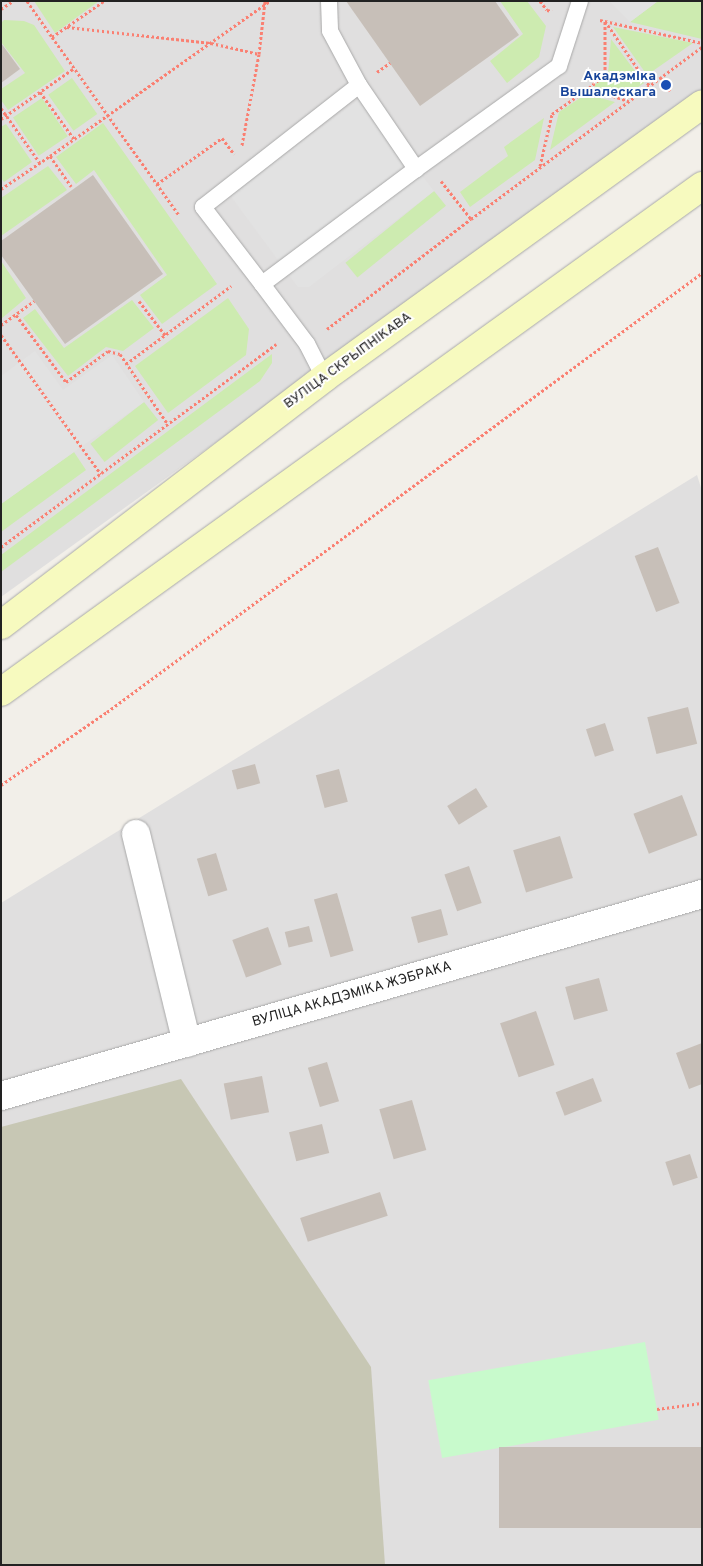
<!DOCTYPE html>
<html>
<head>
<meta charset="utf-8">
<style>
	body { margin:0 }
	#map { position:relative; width:703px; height:1566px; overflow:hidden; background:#f2efe9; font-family:Overpass,sans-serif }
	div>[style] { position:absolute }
	.residential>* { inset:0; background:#e0dfdf }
	.construction>* { inset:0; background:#c7c7b4 }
	.grass>* { inset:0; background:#cdebb0; transform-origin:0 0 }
	.park>* { inset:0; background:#c8facc; transform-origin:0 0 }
	.parking>* { inset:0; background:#e2e2e2 }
	.building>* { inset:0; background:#c7bfb8; transform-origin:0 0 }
	.path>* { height:3px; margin-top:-1.5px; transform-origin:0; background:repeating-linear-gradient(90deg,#fa8072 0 2.5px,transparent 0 5px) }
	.roads { filter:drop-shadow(0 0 1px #a9a9a9) drop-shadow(0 0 1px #a9a9a9) }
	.lane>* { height:16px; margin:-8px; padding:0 8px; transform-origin:8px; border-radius:8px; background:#fff }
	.street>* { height:28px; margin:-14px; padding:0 14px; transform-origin:14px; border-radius:14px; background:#fff }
	.secondary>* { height:28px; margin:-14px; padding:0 14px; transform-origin:14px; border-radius:14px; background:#f7fabf }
	.dots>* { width:14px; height:14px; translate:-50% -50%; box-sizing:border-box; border:2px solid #fff; border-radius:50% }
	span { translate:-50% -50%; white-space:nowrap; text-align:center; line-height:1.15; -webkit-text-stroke:4px #fff; paint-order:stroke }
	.transit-label { font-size:14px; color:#164399; font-weight:700 }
	.right { translate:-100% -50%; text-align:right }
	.street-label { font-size:14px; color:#222 }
	.frame { position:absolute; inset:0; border:2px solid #222; pointer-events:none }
</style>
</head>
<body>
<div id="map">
	<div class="residential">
		<div style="clip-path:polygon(1px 1px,702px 1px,702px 92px,1px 597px)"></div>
		<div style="clip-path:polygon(697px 475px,702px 491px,702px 1565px,1px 1565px,1px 903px)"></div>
	</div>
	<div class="construction">
		<div style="clip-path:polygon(181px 1079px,371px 1367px,385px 1565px,1px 1565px,1px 1127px)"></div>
	</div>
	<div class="grass">
		<div style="clip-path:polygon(34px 1px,99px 1px,55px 33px)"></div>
		<div style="clip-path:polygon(500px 1px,527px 1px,546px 26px,539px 57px,507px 83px,490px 61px,523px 34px)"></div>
		<div style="clip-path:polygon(658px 1px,702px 1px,702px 39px,630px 22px)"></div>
		<div style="clip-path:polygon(4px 20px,24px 21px,34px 25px,65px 71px,8px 110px,1px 100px,1px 89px,25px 73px,1px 42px,1px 23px)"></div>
		<div style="clip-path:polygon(613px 27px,693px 43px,647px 75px)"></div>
		<div style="clip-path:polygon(611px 39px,644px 83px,624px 97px,593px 86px,608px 74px)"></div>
		<div style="left:72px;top:78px;width:44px;height:29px;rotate:55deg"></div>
		<div style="clip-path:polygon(586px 94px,615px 102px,550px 150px,559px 112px)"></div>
		<div style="left:42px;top:98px;width:46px;height:35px;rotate:56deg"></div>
		<div style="clip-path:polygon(544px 118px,535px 160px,470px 207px,460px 192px,508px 156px,504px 147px)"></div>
		<div style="clip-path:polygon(103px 123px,217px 284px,162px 324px,140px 295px,167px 275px,94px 170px,76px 184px,56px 157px)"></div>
		<div style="clip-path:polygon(6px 124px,32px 162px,4px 182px,1px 178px,1px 127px)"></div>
		<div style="clip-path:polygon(48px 166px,67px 190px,1px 236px,1px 198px)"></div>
		<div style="left:434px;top:191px;width:19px;height:114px;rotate:51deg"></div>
		<div style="clip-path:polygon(1px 261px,26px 298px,1px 319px)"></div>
		<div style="clip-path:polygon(228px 298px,249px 329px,246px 355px,168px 413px,135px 366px)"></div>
		<div style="clip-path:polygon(132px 300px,154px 328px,123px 351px,106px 347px,68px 376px,23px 318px,35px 309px,64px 348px)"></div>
		<div style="clip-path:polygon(272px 354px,272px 363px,260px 381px,1px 572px,1px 555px)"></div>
		<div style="left:144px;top:402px;width:23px;height:68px;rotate:52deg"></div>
		<div style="clip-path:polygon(74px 452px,86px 470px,1px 532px,1px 504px)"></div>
	</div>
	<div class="park">
		<div style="left:645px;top:1342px;width:79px;height:220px;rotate:80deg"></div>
	</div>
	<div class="parking">
		<div style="clip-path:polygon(609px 1px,658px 1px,630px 22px)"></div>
		<div style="clip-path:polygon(361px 98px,434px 191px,309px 287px,298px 287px,230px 195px)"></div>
		<div style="clip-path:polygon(35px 351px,63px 390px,112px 355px,144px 402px,1px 504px,1px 376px)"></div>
	</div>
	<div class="building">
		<div style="clip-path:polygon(346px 1px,495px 1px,519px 35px,420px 106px)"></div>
		<div style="clip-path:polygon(1px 43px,20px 69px,1px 83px)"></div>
		<div style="clip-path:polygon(93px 175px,163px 274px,65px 344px,1px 255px,1px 241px)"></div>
		<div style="left:658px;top:547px;width:60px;height:25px;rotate:69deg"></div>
		<div style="left:688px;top:707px;width:38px;height:42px;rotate:76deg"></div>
		<div style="left:605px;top:723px;width:29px;height:20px;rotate:72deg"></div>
		<div style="left:255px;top:764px;width:20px;height:24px;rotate:75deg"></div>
		<div style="left:339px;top:769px;width:34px;height:24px;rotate:75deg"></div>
		<div style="left:476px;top:788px;width:22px;height:34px;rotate:58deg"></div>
		<div style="left:682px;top:795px;width:43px;height:52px;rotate:69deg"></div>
		<div style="left:560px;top:836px;width:44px;height:49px;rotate:73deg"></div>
		<div style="left:216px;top:853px;width:39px;height:20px;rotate:73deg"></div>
		<div style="left:469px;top:866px;width:39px;height:26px;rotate:71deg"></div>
		<div style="left:337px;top:893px;width:60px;height:24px;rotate:74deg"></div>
		<div style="left:441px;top:909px;width:27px;height:31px;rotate:75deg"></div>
		<div style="left:309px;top:926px;width:16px;height:25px;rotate:76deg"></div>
		<div style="left:268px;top:927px;width:40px;height:38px;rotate:70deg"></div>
		<div style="left:599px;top:978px;width:34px;height:35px;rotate:75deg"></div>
		<div style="left:536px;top:1011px;width:57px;height:38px;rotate:71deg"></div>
		<div style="clip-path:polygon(702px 1043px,702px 1084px,689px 1089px,676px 1053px)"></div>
		<div style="left:327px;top:1062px;width:41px;height:20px;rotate:73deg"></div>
		<div style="left:262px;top:1076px;width:37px;height:39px;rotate:79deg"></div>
		<div style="left:593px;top:1078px;width:25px;height:40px;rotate:69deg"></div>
		<div style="left:412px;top:1100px;width:52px;height:34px;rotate:74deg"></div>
		<div style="left:322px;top:1124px;width:30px;height:34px;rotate:76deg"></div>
		<div style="left:690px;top:1154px;width:25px;height:26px;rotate:72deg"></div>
		<div style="left:380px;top:1192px;width:25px;height:84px;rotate:72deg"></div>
		<div style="left:702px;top:1447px;width:81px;height:203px;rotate:90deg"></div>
	</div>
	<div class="path">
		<div style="left:27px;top:1px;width:44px;rotate:55.2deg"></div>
		<div style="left:52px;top:37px;width:63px;rotate:-34.7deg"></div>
		<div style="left:540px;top:1px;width:11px;rotate:52deg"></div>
		<div style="left:547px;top:10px;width:5px;rotate:11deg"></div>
		<div style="left:1px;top:9px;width:14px;rotate:-34deg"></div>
		<div style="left:600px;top:20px;width:105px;rotate:12.7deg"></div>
		<div style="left:67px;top:27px;width:145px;rotate:6.3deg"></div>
		<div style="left:211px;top:43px;width:49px;rotate:12.9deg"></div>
		<div style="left:259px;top:54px;width:93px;rotate:100.6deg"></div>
		<div style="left:52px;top:37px;width:219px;rotate:54.5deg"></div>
		<div style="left:259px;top:54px;width:53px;rotate:-83.5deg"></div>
		<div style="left:377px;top:72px;width:16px;rotate:-35deg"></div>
		<div style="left:660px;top:77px;width:17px;rotate:54deg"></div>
		<div style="left:589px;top:88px;width:21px;rotate:-41deg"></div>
		<div style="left:605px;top:74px;width:53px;rotate:-90deg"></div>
		<div style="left:605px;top:21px;width:78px;rotate:55.5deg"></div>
		<div style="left:40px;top:92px;width:58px;rotate:54.1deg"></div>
		<div style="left:1px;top:108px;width:67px;rotate:54.7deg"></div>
		<div style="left:1px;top:119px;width:88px;rotate:-34.8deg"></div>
		<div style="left:50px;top:156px;width:269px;rotate:-35.2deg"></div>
		<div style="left:540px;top:166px;width:53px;rotate:-77deg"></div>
		<div style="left:552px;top:114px;width:45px;rotate:-35.1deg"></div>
		<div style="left:589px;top:88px;width:41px;rotate:18.4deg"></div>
		<div style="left:441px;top:181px;width:48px;rotate:51.7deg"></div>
		<div style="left:157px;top:184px;width:80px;rotate:-35.3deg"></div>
		<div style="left:222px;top:138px;width:20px;rotate:53deg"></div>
		<div style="left:1px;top:189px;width:59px;rotate:-34deg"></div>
		<div style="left:50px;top:156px;width:37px;rotate:55deg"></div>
		<div style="left:139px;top:301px;width:43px;rotate:52.6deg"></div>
		<div style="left:16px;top:315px;width:84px;rotate:53.3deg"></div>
		<div style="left:66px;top:382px;width:52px;rotate:-36.4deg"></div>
		<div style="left:108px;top:351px;width:12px;rotate:14deg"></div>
		<div style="left:120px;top:354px;width:83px;rotate:55.7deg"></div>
		<div style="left:1px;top:325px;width:41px;rotate:-36deg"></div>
		<div style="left:327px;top:329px;width:181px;rotate:-37.4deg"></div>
		<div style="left:471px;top:219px;width:288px;rotate:-36.7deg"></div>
		<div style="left:1px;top:335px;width:171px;rotate:54.3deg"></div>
		<div style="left:126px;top:364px;width:131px;rotate:-36.6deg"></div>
		<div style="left:1px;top:547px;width:342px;rotate:-36.4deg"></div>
		<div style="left:1px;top:785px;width:129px;rotate:-34.6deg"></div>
		<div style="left:107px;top:712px;width:739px;rotate:-36.42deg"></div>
		<div style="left:657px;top:1409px;width:45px;rotate:-7.6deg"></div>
	</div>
	<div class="roads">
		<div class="lane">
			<div style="left:329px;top:1px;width:30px;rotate:88deg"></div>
			<div style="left:330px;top:31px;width:61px;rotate:61.8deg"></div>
			<div style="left:416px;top:169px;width:176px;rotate:-35.8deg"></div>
			<div style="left:559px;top:66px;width:68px;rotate:-72.1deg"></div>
			<div style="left:262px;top:284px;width:97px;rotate:-127.5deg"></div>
			<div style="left:203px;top:207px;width:198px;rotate:-38deg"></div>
			<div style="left:359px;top:85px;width:102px;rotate:55.8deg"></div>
			<div style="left:416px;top:169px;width:192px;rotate:143.2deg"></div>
			<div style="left:262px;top:284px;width:75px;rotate:53.1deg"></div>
			<div style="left:307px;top:344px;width:38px;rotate:63deg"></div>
		</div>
		<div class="street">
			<div style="left:136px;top:834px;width:215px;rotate:76.3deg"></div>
			<div style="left:1px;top:1096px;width:730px;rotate:-16.07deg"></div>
		</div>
		<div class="secondary">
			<div style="left:1px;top:625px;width:407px;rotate:-37.4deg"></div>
			<div style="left:324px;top:378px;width:467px;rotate:-35.9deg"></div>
			<div style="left:1px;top:692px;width:865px;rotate:-35.82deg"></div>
		</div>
	</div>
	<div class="dots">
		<div style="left:666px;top:85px;background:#1a4fb4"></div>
	</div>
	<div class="transit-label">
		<span class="right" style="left:656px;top:85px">Акадэміка<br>Вышалескага</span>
	</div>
	<div class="street-label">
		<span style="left:348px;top:361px;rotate:-36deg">ВУЛІЦА СКРЫПНІКАВА</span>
		<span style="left:352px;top:995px;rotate:-16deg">ВУЛІЦА АКАДЭМІКА ЖЭБРАКА</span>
	</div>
	<div class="frame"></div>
</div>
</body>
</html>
